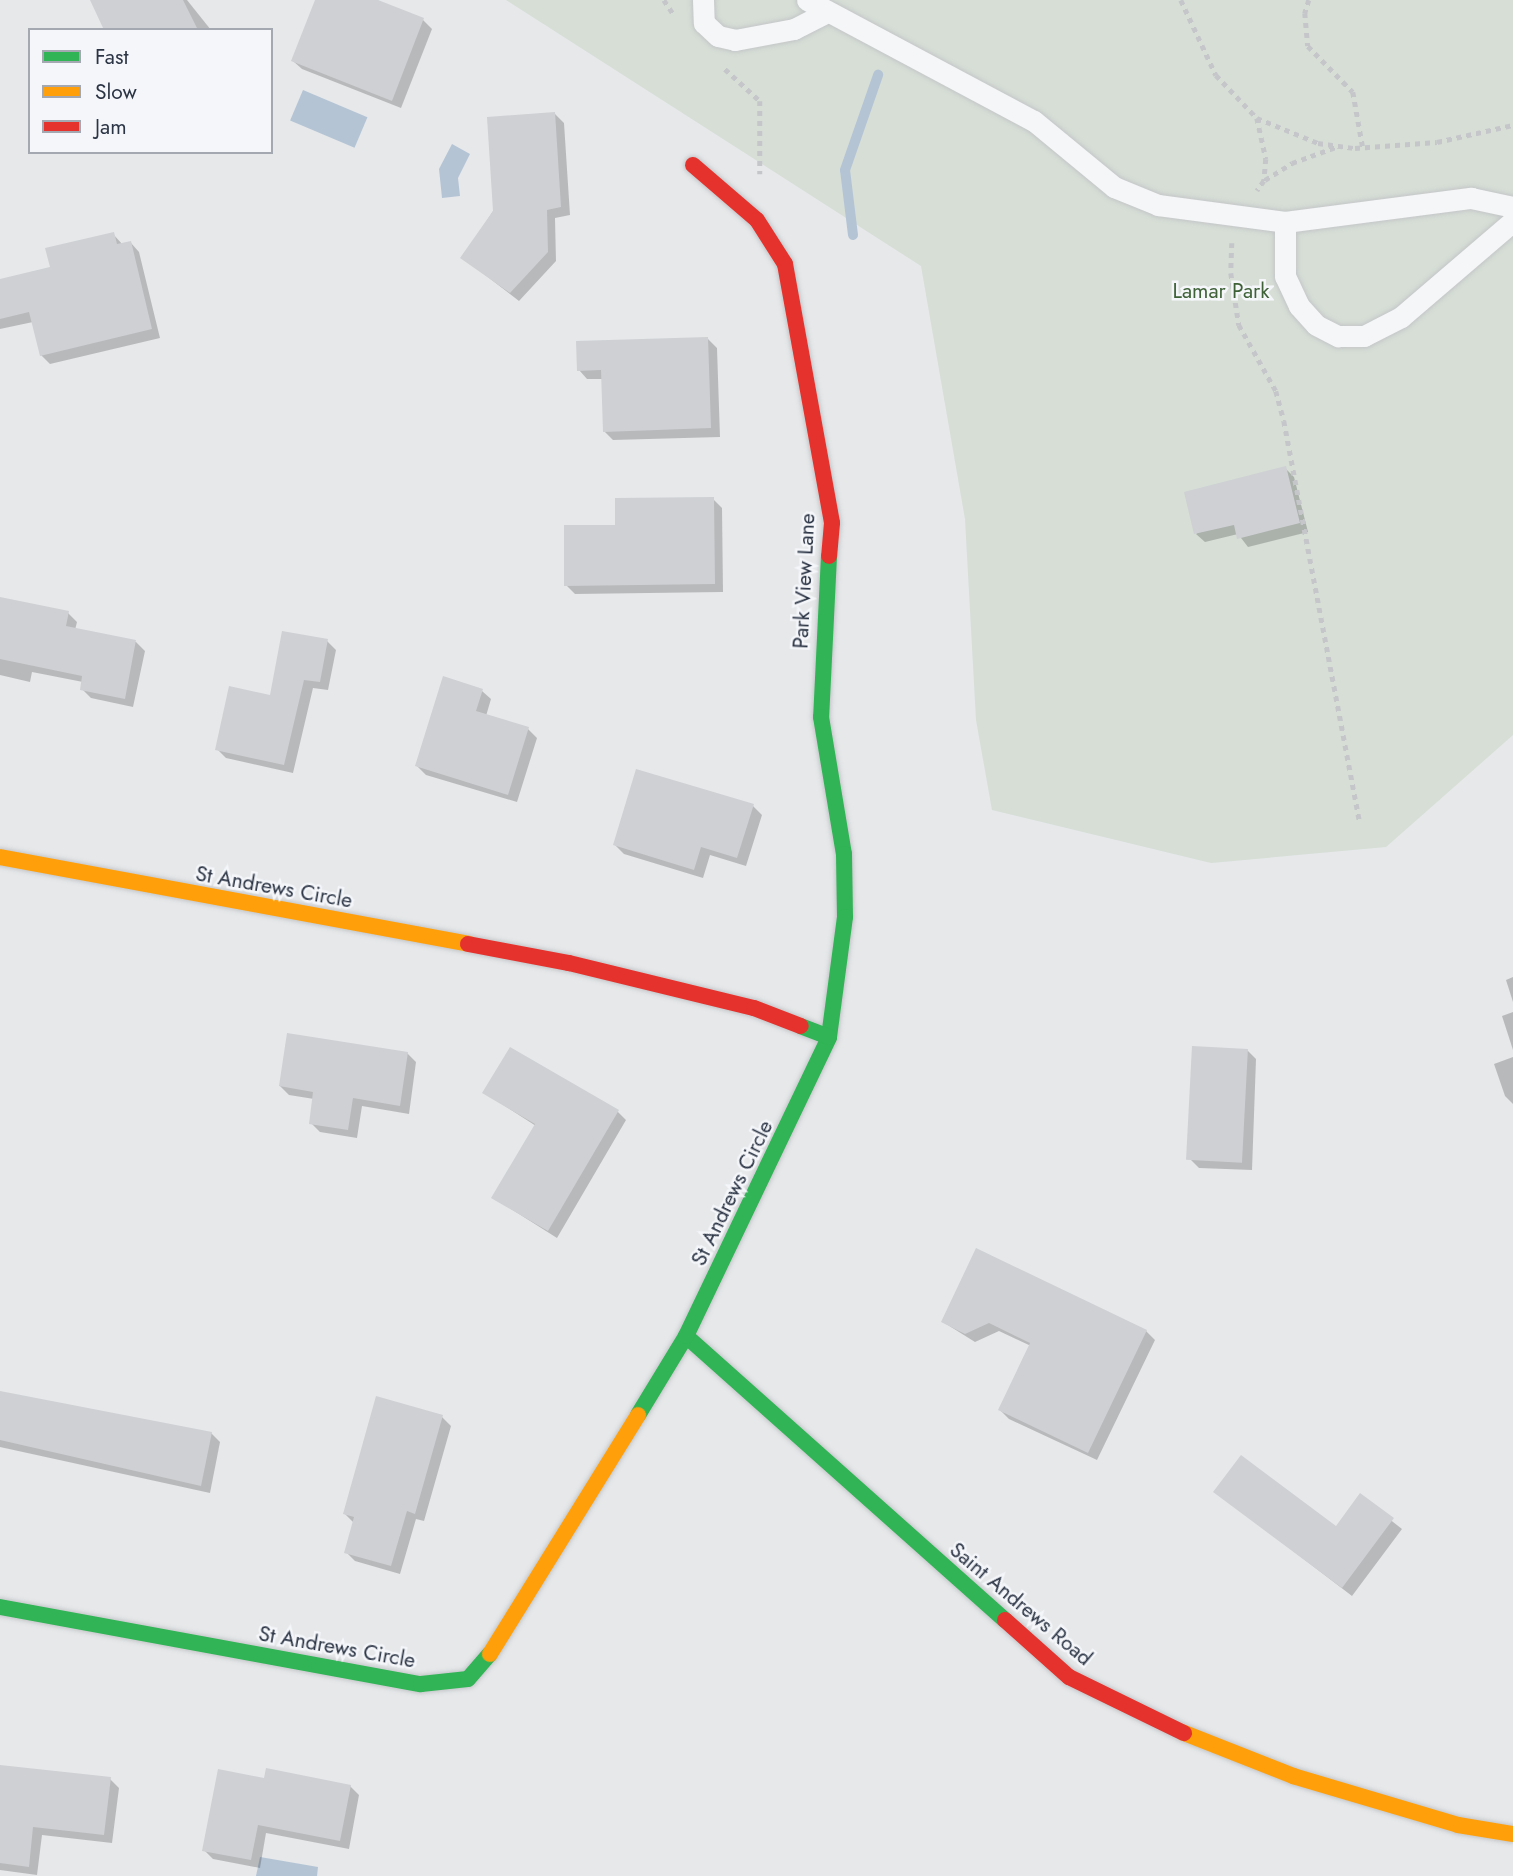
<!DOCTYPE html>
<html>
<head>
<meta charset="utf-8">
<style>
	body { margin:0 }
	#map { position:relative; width:1513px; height:1876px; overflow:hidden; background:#e6e8ea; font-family:Jost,sans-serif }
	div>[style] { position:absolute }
	.green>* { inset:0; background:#d6ded6 }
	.water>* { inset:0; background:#b4c4d5; transform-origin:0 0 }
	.shadow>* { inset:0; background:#0003 }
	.stream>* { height:10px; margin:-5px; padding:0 5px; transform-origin:5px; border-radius:5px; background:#b4c4d5 }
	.building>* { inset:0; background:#ced0d3; transform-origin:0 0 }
	.path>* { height:4.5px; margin-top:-2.25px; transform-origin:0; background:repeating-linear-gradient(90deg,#c5c6ca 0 5px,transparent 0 10px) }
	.roads { filter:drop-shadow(0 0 2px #c4c6c8) drop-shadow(0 0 2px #c4c6c8) }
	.lane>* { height:21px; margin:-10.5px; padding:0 10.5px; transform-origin:10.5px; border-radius:10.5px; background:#f5f6f7 }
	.fast>* { height:16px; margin:-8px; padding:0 8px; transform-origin:8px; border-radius:8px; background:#30b455 }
	.slow>* { height:16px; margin:-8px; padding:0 8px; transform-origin:8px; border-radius:8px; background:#ff9f0a }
	.jam>* { height:16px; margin:-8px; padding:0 8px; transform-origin:8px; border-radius:8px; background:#e5322d }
	span { translate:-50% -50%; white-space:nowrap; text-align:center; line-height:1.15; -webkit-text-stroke:5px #f4f6f9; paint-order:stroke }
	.park-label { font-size:21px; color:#3f6138 }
	.street-label { font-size:21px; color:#2b3445 }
	.legend { position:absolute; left:28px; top:28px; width:245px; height:126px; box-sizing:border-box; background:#f4f6f9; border:2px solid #a4a8b1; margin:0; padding:9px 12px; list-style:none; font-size:21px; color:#2b3445 }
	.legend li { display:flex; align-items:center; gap:14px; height:35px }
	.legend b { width:35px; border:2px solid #a4a8b1 }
</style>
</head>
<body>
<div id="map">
	<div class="green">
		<div style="clip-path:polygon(506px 0,1513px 0,1513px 735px,1386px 847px,1211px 863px,992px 810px,976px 720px,965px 519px,921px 266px)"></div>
	</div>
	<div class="water">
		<div style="left:303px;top:90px;width:70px;height:33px;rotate:23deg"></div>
		<div style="clip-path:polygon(452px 144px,470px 154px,458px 178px,460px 196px,442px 198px,439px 169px)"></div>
		<div style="clip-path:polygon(260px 1857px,318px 1867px,317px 1876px,256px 1876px)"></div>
	</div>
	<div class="shadow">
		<div style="clip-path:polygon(92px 0,187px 0,211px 30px,106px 30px)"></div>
		<div style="clip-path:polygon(317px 0,373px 0,423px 20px,432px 29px,401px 108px,302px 69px,293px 61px)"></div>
		<div style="clip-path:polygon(555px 114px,564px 123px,570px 215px,555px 218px,556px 261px,519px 301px,463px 258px)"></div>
		<div style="clip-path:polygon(113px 234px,123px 245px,131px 243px,139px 252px,160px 338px,50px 364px,41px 355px,33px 322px,0 329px,0 281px,52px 268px)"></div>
		<div style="clip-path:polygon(708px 339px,717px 348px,720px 437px,613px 440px,604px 431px,603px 379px,587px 379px,579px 370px)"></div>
		<div style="clip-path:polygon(1285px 468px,1294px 477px,1308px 532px,1248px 547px,1238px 534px,1205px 542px,1196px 534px)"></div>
		<div style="clip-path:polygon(713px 499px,722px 508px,723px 592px,575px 594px,566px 585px,616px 527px)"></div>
		<div style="clip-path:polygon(68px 613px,77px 622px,75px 630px,136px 642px,145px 651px,133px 707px,91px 698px,82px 689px,83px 682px,32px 672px,30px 682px,0 675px,0 615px)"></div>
		<div style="clip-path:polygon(327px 641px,336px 650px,328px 690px,313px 688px,293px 773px,226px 758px,217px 749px)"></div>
		<div style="clip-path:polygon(482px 691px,491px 699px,486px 716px,528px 729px,537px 738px,517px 802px,426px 775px,417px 766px)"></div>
		<div style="clip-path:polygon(753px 806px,762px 815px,746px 866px,710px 855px,703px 878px,624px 854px,615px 845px)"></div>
		<div style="clip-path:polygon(1513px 977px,1513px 1002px,1506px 980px)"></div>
		<div style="clip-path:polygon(1513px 1012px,1513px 1050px,1502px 1016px)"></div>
		<div style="clip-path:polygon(1247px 1050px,1256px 1059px,1252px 1170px,1199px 1168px,1190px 1159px)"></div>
		<div style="clip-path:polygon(407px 1053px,416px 1062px,409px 1114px,362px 1106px,357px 1138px,320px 1132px,311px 1123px,314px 1099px,289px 1095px,280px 1086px)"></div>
		<div style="clip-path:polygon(1513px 1057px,1513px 1104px,1505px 1096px,1494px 1064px)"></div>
		<div style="clip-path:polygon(485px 1093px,617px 1111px,626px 1120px,557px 1238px,494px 1198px,536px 1126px)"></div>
		<div style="clip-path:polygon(977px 1251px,1146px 1331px,1155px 1340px,1097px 1460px,1009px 1419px,1000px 1410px,1031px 1346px,999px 1331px,975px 1342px,943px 1322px)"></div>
		<div style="clip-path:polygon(0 1393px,211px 1433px,220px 1442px,210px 1493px,0 1447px)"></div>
		<div style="clip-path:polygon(442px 1417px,451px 1426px,424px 1521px,416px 1519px,400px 1574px,355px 1561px,346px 1552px,354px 1523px,345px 1514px)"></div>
		<div style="clip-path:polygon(1216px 1492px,1336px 1528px,1360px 1496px,1402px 1529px,1352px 1596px)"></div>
		<div style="clip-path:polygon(0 1766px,110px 1779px,119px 1788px,112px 1843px,42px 1835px,37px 1875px,0 1870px)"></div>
		<div style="clip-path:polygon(266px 1780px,350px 1786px,359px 1795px,349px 1849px,266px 1833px,260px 1868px,213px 1859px,204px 1850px)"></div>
	</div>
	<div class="stream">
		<div style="left:853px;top:235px;width:65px;rotate:-97deg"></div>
		<div style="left:845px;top:170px;width:101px;rotate:-70.8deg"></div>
	</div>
	<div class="building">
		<div style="clip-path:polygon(90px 0,183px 0,198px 30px,104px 30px)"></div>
		<div style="clip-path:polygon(315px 0,378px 0,424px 18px,392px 101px,291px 61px)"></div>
		<div style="clip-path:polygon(555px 112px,561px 207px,547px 210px,548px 252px,510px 293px,460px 258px,493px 211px,487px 117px)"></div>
		<div style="clip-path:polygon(114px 232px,117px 244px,131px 241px,152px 329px,40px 356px,29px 312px,0 319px,0 279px,50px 267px,45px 248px)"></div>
		<div style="clip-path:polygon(708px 337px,711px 428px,603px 432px,601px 370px,577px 371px,576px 341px)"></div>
		<div style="clip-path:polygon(1286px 466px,1300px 523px,1237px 539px,1234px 525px,1194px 534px,1184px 492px)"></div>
		<div style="clip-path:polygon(714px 497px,715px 584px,564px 586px,564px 525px,615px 525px,615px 498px)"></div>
		<div style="clip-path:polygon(0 597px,69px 611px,66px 626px,136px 640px,125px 699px,80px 690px,82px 676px,0 659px)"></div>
		<div style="clip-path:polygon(282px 631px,328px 639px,320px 682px,304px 680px,284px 765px,215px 750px,229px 686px,270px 695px)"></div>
		<div style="clip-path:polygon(443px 676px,483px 689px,476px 711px,529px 727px,508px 795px,415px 766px)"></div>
		<div style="clip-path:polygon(636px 769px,754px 804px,737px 858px,701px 847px,694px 870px,613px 845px)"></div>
		<div style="clip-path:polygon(287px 1033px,408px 1052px,400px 1106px,353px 1098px,348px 1130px,309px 1124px,313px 1092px,279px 1086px)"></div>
		<div style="left:1192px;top:1046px;width:56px;height:114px;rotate:3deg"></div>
		<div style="clip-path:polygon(510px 1047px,619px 1110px,548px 1231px,491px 1198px,535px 1124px,482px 1093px)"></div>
		<div style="clip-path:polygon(976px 1248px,1147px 1330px,1088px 1453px,998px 1410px,1030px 1343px,989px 1323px,965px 1334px,941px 1322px)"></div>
		<div style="clip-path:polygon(0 1391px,212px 1432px,201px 1486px,0 1440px)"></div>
		<div style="clip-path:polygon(376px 1396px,443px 1415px,415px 1514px,407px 1511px,391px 1566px,344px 1553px,354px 1517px,343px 1514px)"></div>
		<div style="clip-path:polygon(1241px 1455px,1336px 1526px,1360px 1493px,1394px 1518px,1342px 1588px,1213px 1492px)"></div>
		<div style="clip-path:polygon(0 1765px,111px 1777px,104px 1835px,33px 1827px,29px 1867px,0 1863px)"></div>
		<div style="clip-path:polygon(266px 1768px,351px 1785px,340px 1841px,258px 1825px,251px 1860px,202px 1851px,218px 1769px,264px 1778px)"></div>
	</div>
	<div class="path">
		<div style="left:664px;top:0;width:18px;rotate:56deg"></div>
		<div style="left:1181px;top:0;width:83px;rotate:65deg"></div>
		<div style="left:1216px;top:75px;width:59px;rotate:46.4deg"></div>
		<div style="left:1257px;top:118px;width:66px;rotate:22.3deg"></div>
		<div style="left:1318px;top:143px;width:37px;rotate:8deg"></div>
		<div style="left:1355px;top:148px;width:82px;rotate:-4.2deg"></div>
		<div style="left:1437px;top:142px;width:78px;rotate:-12.6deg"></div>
		<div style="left:1309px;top:0;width:14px;rotate:107deg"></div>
		<div style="left:1305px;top:13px;width:33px;rotate:85deg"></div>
		<div style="left:1308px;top:46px;width:64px;rotate:45.6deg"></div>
		<div style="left:1353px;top:92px;width:57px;rotate:79.9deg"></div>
		<div style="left:725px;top:69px;width:47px;rotate:42.4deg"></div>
		<div style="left:760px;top:101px;width:73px;rotate:90deg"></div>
		<div style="left:1257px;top:118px;width:42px;rotate:77.6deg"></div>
		<div style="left:1266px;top:159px;width:22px;rotate:95deg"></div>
		<div style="left:1264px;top:181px;width:12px;rotate:125deg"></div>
		<div style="left:1265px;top:180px;width:32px;rotate:-32deg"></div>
		<div style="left:1292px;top:163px;width:47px;rotate:-20deg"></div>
		<div style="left:1232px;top:243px;width:30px;rotate:92deg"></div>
		<div style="left:1231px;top:273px;width:53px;rotate:81.3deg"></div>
		<div style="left:1239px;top:325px;width:76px;rotate:60.7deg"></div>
		<div style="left:1276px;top:391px;width:31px;rotate:75deg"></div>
		<div style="left:1284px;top:421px;width:409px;rotate:79.3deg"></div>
	</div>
	<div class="roads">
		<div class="lane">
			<div style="left:703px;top:0;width:23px;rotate:88deg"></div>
			<div style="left:704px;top:23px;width:19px;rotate:43deg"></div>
			<div style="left:718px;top:36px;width:17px;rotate:13deg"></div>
			<div style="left:735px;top:40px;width:60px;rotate:-10.6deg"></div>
			<div style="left:794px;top:29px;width:37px;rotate:-27deg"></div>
			<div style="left:807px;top:0;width:257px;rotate:28.1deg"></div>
			<div style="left:1034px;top:121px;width:104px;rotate:39.5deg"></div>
			<div style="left:1114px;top:187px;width:48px;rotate:22.2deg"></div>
			<div style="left:1158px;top:205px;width:128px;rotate:7.6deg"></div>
			<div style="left:1285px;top:222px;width:188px;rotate:-7.4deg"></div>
			<div style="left:1471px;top:198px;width:43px;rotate:12.1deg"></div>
			<div style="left:1285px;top:222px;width:54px;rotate:90deg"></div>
			<div style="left:1285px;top:276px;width:33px;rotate:65deg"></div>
			<div style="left:1299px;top:306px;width:25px;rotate:48deg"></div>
			<div style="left:1316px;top:325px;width:25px;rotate:27deg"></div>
			<div style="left:1338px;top:336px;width:26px"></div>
			<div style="left:1364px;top:336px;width:42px;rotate:-27.2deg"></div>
			<div style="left:1401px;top:317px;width:148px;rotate:-40.6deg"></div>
		</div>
		<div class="fast">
			<div style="left:829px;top:556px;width:161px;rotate:92.8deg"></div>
			<div style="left:821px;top:717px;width:139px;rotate:80.5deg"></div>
			<div style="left:844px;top:854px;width:63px;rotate:89.1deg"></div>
			<div style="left:845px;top:917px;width:121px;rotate:97.6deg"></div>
			<div style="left:686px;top:1336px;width:427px;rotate:41.7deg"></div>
			<div style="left:638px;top:1415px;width:92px;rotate:-58.7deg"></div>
			<div style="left:686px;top:1336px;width:331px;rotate:-64.4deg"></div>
			<div style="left:829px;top:1037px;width:30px;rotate:-159deg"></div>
			<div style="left:0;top:1607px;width:428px;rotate:10.4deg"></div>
			<div style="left:421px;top:1684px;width:47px;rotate:-6.1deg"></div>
			<div style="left:468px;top:1679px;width:33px;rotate:-49deg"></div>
		</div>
		<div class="slow">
			<div style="left:0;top:857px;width:476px;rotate:10.5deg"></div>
			<div style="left:490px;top:1654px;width:281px;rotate:-58.2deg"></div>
			<div style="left:1184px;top:1733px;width:117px;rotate:21.5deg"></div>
			<div style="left:1293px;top:1776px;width:172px;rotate:16.5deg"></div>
			<div style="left:1458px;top:1825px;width:56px;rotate:9.3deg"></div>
		</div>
		<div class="jam">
			<div style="left:693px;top:165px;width:84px;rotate:40.7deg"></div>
			<div style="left:757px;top:220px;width:52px;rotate:57.5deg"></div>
			<div style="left:785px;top:264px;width:263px;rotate:79.7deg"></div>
			<div style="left:832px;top:523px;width:33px;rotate:95deg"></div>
			<div style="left:468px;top:944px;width:103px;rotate:10.7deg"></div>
			<div style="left:569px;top:963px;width:190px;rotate:13.7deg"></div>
			<div style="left:754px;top:1008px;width:50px;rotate:21deg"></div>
			<div style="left:1005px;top:1620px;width:86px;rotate:41.7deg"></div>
			<div style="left:1069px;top:1677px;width:128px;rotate:26deg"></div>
		</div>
	</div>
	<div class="park-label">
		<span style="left:1221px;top:291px">Lamar Park</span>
	</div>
	<div class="street-label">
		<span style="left:804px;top:581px;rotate:-87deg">Park View Lane</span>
		<span style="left:274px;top:887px;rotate:10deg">St Andrews Circle</span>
		<span style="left:732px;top:1193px;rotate:-64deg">St Andrews Circle</span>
		<span style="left:1021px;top:1604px;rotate:40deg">Saint Andrews Road</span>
		<span style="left:337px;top:1647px;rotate:10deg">St Andrews Circle</span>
	</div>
	<ul class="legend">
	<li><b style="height:9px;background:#30b455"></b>Fast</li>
	<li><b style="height:9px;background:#ff9f0a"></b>Slow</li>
	<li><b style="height:9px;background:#e5322d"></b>Jam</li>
	</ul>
</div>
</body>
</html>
